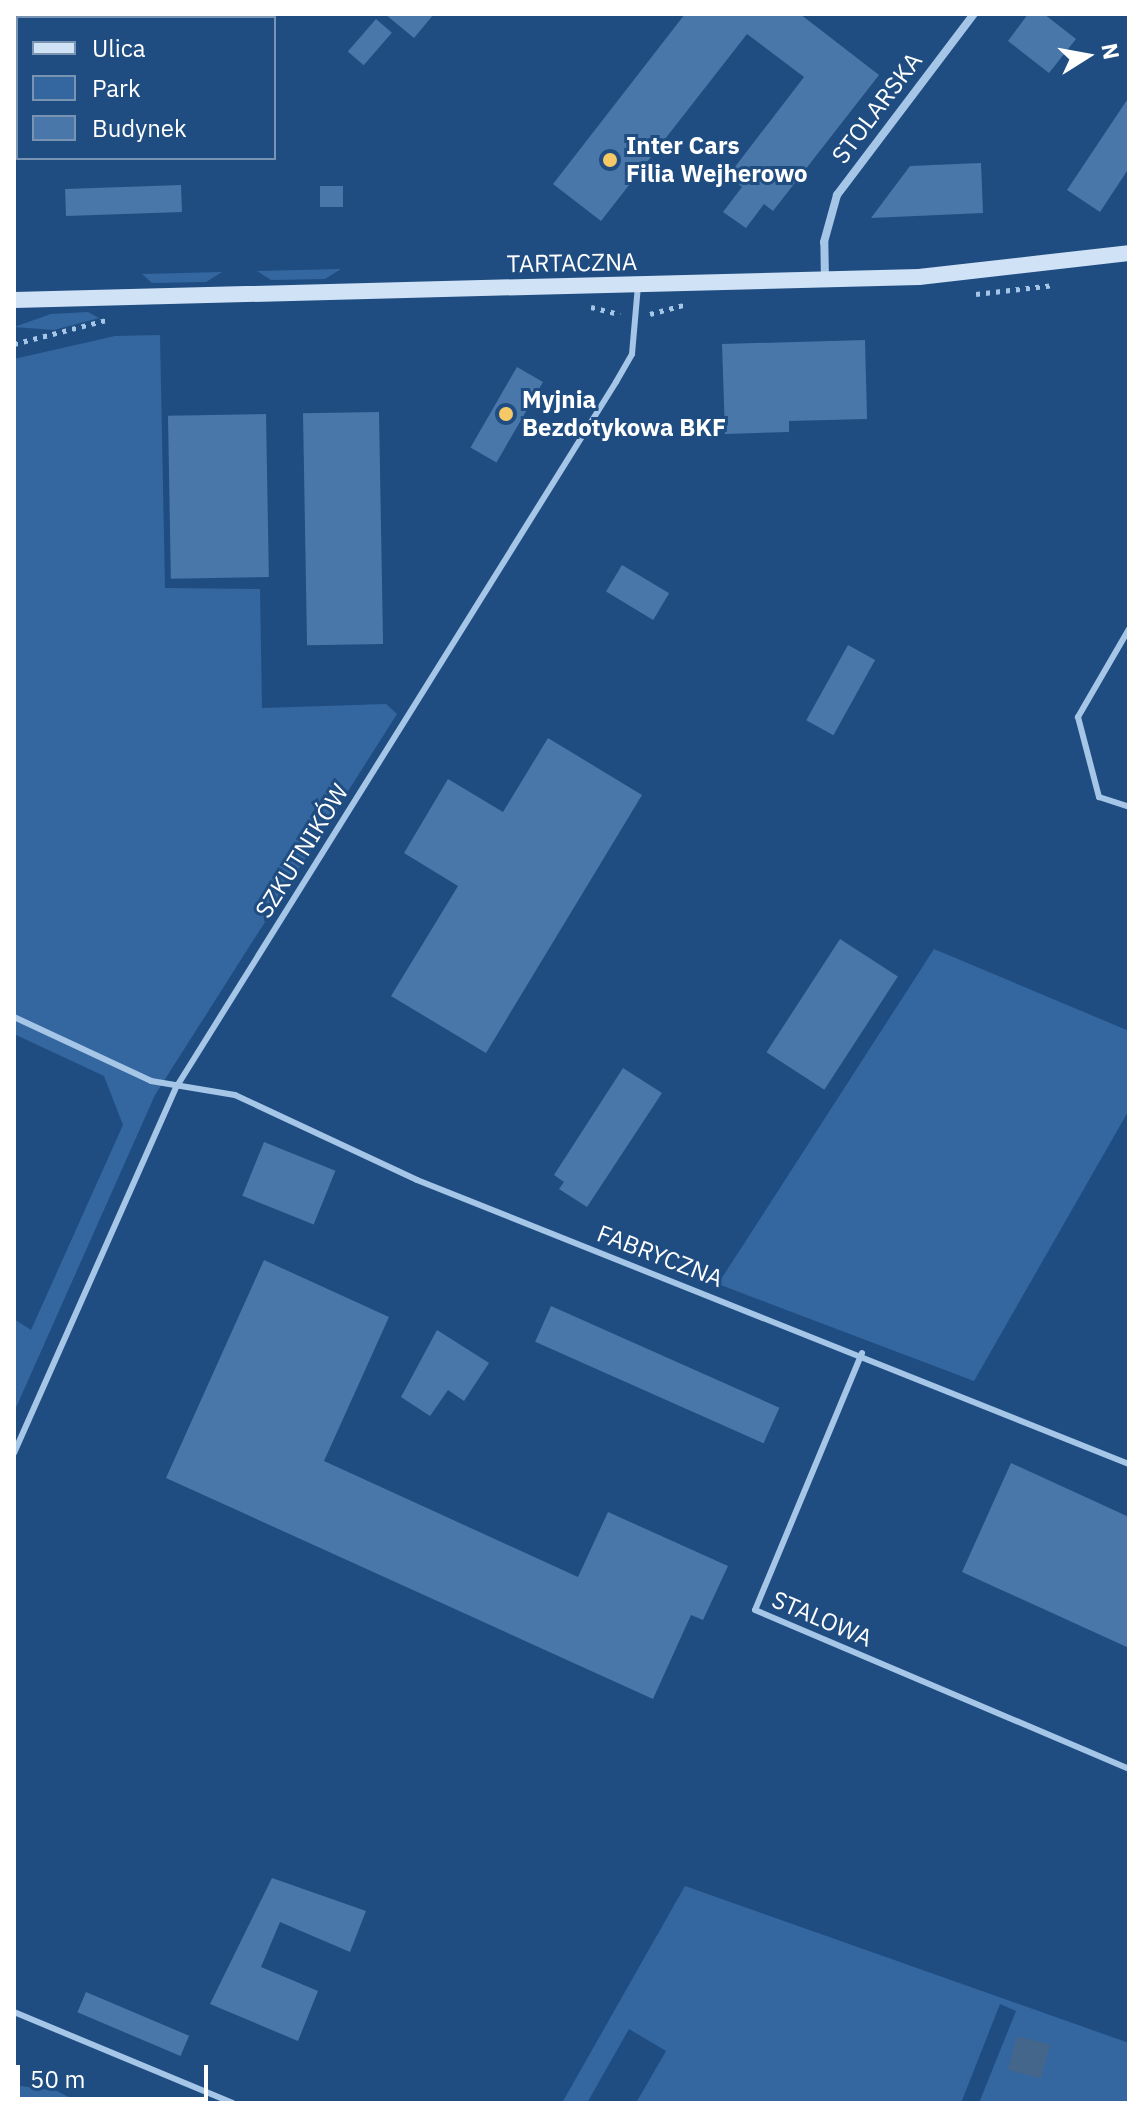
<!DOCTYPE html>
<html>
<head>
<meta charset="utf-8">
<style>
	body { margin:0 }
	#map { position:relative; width:1143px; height:2117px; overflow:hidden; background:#204d81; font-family:"IBM Plex Sans",sans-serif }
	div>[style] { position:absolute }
	.green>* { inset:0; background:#34679f }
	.water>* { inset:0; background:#44668b; transform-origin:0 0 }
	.building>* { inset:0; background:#4977aa; transform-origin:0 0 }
	.path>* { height:5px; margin-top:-2.5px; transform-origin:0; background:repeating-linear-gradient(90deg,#a6c6e8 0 4px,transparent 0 10px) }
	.lane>* { height:6px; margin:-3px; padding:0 3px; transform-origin:3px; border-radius:3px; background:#a6c6e8 }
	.street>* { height:8px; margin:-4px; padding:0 4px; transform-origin:4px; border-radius:4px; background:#a6c6e8 }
	.secondary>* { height:16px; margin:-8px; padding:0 8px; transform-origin:8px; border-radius:8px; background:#d0e2f6 }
	.dots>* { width:22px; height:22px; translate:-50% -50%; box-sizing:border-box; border:4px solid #204d81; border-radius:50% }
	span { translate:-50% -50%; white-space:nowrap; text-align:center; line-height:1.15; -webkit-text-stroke:6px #204d81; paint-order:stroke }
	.street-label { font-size:24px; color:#fff }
	.poi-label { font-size:24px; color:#fff; font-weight:700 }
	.left { translate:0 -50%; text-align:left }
	.frame { position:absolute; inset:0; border:16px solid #fff; pointer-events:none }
	.legend { position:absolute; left:16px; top:16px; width:260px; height:144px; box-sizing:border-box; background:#204d81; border:2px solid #7994b3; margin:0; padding:10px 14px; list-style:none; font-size:24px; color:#fff }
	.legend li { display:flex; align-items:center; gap:16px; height:40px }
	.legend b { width:40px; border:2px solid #7994b3 }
	.north { position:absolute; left:1047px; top:16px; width:80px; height:80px; -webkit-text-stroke:6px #204d81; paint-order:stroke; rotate:79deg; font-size:22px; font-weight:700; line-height:32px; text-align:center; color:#fff }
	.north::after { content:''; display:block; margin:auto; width:28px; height:36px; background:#fff; clip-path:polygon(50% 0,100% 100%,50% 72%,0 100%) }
	.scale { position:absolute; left:16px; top:2065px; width:192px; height:36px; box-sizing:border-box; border:4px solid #fff; border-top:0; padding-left:10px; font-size:24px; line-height:28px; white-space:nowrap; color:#fff; -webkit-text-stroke:6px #204d81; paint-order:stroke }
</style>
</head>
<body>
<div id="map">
	<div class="green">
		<div style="clip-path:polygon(341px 269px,325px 279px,271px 280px,257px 271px)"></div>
		<div style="clip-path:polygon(222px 272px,206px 282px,152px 283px,142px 274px)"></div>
		<div style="clip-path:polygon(88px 312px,99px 318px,54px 330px,14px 327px,51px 314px)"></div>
		<div style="clip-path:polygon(160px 335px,165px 588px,260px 589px,262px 708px,386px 704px,397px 714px,155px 1095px,14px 1412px,14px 1319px,31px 1330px,123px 1125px,104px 1076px,14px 1034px,14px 359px,115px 336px)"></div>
		<div style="clip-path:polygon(934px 949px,1129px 1031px,1129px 1110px,974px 1381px,718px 1284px)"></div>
		<div style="clip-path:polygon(685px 1886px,1129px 2043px,1129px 2103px,979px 2103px,1016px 2011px,1000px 2004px,961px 2103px,636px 2103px,666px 2051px,629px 2029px,587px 2103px,562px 2103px)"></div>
		<div style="clip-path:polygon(14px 2085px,57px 2091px,80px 2103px,14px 2103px)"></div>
	</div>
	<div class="water">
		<div style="left:1017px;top:2036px;width:34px;height:35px;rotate:15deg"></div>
	</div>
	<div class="building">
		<div style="clip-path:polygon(385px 14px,434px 14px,414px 38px)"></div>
		<div style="clip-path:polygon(685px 14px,800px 14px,879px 75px,773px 211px,764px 204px,746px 228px,723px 212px,742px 187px,728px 176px,804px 77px,747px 34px,601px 221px,553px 184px)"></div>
		<div style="clip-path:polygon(1028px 14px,1044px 14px,1076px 39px,1049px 73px,1008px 41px)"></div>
		<div style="left:376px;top:19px;width:21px;height:43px;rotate:41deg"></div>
		<div style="clip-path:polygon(1129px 97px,1129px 168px,1100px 212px,1067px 190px)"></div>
		<div style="clip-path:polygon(981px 163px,983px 213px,871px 218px,910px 166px)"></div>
		<div style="left:181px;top:185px;width:27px;height:116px;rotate:88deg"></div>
		<div style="left:320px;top:186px;width:23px;height:21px"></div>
		<div style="clip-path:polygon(865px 340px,867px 419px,789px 421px,789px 432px,725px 434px,722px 344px)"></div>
		<div style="left:517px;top:367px;width:30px;height:93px;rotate:30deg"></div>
		<div style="left:379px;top:412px;width:232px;height:76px;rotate:89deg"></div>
		<div style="left:266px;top:414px;width:163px;height:98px;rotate:89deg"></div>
		<div style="left:622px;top:565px;width:55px;height:31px;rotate:31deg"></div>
		<div style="left:848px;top:645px;width:31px;height:86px;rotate:29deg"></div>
		<div style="clip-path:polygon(548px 738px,642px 795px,486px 1053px,391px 996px,458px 886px,404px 853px,448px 779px,503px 812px)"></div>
		<div style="left:840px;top:939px;width:69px;height:135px;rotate:33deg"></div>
		<div style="clip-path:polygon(623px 1068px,662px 1093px,587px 1207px,559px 1189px,564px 1182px,554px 1175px)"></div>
		<div style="left:264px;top:1142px;width:77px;height:58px;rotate:22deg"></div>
		<div style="clip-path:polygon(264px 1260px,389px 1317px,324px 1461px,578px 1577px,608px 1512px,728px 1566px,703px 1620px,691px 1615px,653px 1699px,166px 1478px)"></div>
		<div style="left:551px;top:1306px;width:250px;height:39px;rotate:24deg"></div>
		<div style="clip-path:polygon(437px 1330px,489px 1363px,464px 1401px,448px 1390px,430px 1416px,401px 1397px)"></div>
		<div style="clip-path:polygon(1011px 1463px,1129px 1517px,1129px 1648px,962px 1572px)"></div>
		<div style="clip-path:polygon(272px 1878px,366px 1911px,350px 1952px,280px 1922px,261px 1967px,318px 1991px,298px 2041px,210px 2004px)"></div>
		<div style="left:86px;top:1992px;width:112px;height:22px;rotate:23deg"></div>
	</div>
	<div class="path">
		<div style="left:976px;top:294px;width:79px;rotate:-6.6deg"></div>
		<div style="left:591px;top:307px;width:30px;rotate:14deg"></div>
		<div style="left:650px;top:314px;width:38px;rotate:-15deg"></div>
		<div style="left:14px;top:344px;width:95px;rotate:-14.6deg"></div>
	</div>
	<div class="lane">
		<div style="left:1129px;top:629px;width:102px;rotate:120.1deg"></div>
		<div style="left:1078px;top:717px;width:83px;rotate:75.3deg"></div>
		<div style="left:1099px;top:797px;width:32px;rotate:18deg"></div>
		<div style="left:14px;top:1017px;width:151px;rotate:25deg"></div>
		<div style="left:151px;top:1081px;width:85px;rotate:9.5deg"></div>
		<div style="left:235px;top:1095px;width:201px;rotate:25deg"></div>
		<div style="left:417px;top:1180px;width:767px;rotate:21.75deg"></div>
		<div style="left:862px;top:1353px;width:278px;rotate:112.6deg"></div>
		<div style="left:755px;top:1610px;width:406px;rotate:23deg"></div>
		<div style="left:14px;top:1453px;width:402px;rotate:-66.1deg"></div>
		<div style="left:177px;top:1086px;width:830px;rotate:-58.05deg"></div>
		<div style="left:616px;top:382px;width:32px;rotate:-60deg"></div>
		<div style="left:632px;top:354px;width:69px;rotate:-85deg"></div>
		<div style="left:14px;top:2012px;width:237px;rotate:22.6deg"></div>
	</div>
	<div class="street">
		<div style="left:825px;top:281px;width:39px;rotate:-91deg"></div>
		<div style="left:824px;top:242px;width:49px;rotate:-74.5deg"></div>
		<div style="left:837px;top:195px;width:227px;rotate:-52.9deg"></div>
	</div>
	<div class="secondary">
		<div style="left:14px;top:300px;width:905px;rotate:-1.46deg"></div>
		<div style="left:919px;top:277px;width:211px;rotate:-6.5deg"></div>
	</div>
	<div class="dots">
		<div style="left:610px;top:160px;background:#f6c866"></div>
		<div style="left:506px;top:414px;background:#f6c866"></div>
	</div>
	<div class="street-label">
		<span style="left:877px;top:108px;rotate:-53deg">STOLARSKA</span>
		<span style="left:572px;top:263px;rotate:-1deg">TARTACZNA</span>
		<span style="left:302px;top:851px;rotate:-58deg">SZKUTNIKÓW</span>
		<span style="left:660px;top:1256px;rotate:21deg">FABRYCZNA</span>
		<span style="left:822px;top:1619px;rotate:23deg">STALOWA</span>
	</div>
	<div class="poi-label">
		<span class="left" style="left:626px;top:160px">Inter Cars<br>Filia Wejherowo</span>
		<span class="left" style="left:522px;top:414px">Myjnia<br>Bezdotykowa BKF</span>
	</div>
	<div class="frame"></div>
	<ul class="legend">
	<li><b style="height:10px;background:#d0e2f6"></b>Ulica</li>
	<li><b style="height:22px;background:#34679f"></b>Park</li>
	<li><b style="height:22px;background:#4977aa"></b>Budynek</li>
	</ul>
	<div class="north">N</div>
	<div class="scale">50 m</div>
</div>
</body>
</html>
